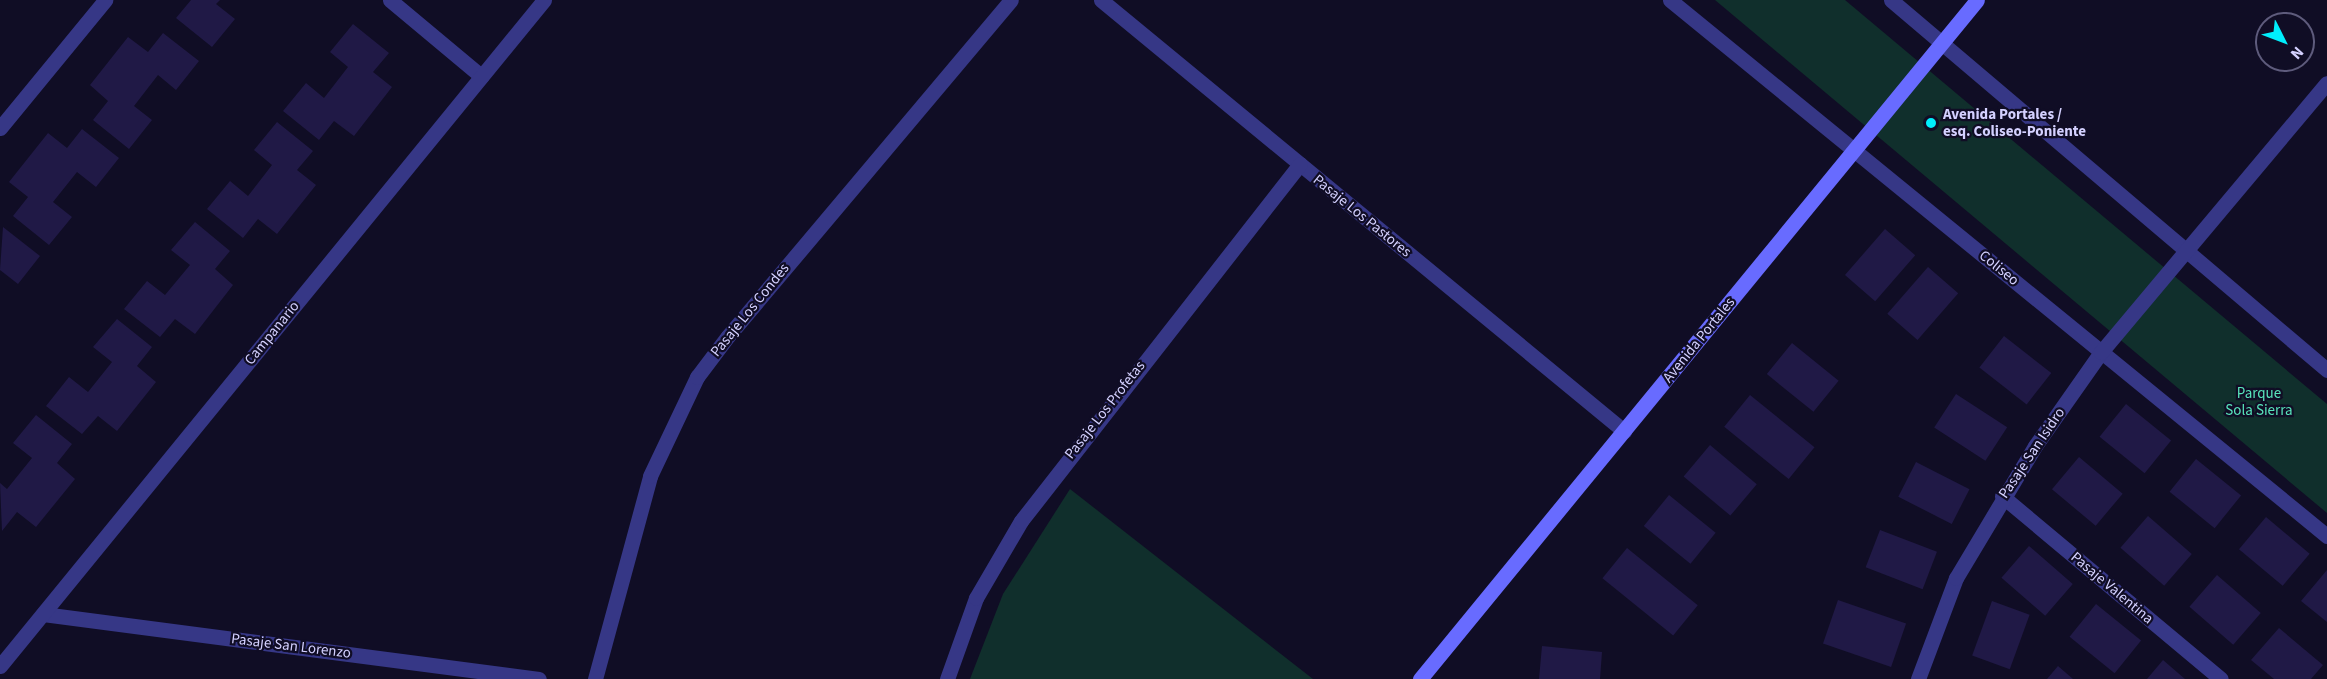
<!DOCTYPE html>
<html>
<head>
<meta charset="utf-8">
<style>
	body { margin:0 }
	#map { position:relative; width:2327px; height:679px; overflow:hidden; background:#100d25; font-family:"Source Sans 3",sans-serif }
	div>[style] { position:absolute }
	.green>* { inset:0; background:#102f2c }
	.building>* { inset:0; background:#201946; transform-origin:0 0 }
	.minor>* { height:15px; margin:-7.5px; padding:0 7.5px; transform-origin:7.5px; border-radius:7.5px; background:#363786 }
	.secondary>* { height:15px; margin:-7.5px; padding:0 7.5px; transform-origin:7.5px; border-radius:7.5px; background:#686bff }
	.dots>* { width:16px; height:16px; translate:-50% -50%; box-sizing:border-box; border:3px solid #100d25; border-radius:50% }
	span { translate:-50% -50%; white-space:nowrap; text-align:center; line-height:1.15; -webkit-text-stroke:4.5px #100d25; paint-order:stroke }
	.poi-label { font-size:15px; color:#d4d1ff; font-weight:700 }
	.left { translate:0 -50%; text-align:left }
	.street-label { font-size:15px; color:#d4d1ff }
	.park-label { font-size:15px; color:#58e4bb }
	.north { position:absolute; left:2255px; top:12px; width:60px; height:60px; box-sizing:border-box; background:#100d25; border:2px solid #5e5b7c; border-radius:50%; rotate:132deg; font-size:16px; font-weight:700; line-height:24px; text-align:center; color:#d4d1ff }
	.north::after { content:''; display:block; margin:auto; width:21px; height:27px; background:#00eefc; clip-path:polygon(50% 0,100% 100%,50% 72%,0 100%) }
</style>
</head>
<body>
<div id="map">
	<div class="green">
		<div style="clip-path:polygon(1715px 0,1845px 0,2327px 404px,2327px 513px)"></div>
		<div style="clip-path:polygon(1070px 489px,1313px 679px,970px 679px,1003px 594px)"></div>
	</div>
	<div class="building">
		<div style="clip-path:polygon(191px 0,220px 0,216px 4px,235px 19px,212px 47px,176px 18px)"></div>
		<div style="clip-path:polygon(353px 24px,389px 53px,373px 72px,392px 87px,354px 136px,334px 121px,319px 140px,283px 111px,306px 83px,324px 98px,348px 67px,330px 52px)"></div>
		<div style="clip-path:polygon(163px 33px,199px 61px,176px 90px,158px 75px,134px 106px,152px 120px,129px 149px,93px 120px,108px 101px,90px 85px,128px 37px,148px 52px)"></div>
		<div style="clip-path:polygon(277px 122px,313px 151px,297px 170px,316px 185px,277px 234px,258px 219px,243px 238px,207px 209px,230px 181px,248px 196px,272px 165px,254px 150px)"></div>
		<div style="clip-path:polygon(82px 129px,119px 158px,96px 187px,77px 172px,53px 202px,72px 217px,49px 245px,13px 216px,28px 197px,9px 182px,48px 133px,67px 148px)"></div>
		<div style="clip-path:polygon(195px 222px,230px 251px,215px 269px,233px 285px,195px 334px,175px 319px,160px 337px,124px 309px,147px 281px,165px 295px,190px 265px,171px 250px)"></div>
		<div style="clip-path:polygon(3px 227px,40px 256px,18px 284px,0 270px)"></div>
		<div style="left:1885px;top:229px;width:40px;height:61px;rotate:41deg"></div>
		<div style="left:1928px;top:267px;width:40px;height:62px;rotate:41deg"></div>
		<div style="clip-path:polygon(117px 319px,152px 347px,137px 366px,156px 382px,117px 431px,98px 416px,82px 434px,46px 406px,69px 377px,88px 392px,112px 362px,93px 347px)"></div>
		<div style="left:2004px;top:336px;width:60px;height:40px;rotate:38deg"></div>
		<div style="left:1792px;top:343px;width:60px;height:40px;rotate:39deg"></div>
		<div style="left:1956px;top:394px;width:61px;height:40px;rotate:33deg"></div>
		<div style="left:1750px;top:395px;width:83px;height:41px;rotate:39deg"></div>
		<div style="left:2126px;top:404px;width:58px;height:42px;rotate:39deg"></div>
		<div style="clip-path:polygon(36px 415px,72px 444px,57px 463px,75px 479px,36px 527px,17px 512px,2px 531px,0 483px,7px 489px,32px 458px,13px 443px)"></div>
		<div style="left:1710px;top:445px;width:61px;height:41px;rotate:40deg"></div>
		<div style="left:2079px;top:457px;width:57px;height:42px;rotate:40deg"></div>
		<div style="left:2196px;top:459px;width:58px;height:42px;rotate:39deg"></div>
		<div style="left:1916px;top:462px;width:60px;height:39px;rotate:27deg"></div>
		<div style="left:1669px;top:495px;width:60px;height:40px;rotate:39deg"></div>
		<div style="left:2148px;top:516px;width:58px;height:42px;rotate:41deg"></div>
		<div style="left:2266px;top:517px;width:57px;height:42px;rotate:40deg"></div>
		<div style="left:1880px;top:530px;width:61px;height:40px;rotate:21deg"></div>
		<div style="left:2029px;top:546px;width:58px;height:42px;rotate:41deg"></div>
		<div style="left:1627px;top:548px;width:91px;height:39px;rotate:39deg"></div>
		<div style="clip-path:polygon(2327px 570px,2327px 622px,2301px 601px)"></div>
		<div style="left:2217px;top:575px;width:58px;height:42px;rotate:41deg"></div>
		<div style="left:1838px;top:600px;width:72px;height:46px;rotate:19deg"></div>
		<div style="left:1992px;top:601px;width:40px;height:58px;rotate:20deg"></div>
		<div style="left:2096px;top:604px;width:58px;height:42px;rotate:39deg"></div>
		<div style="clip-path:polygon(2279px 628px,2323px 665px,2311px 679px,2274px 679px,2251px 660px)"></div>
		<div style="clip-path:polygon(1542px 646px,1602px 652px,1600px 679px,1539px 679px)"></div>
		<div style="clip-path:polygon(2163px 660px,2185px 679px,2147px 679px)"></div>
		<div style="clip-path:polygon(2058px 666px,2073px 679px,2047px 679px)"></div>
	</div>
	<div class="minor">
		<div style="left:390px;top:0;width:119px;rotate:39.9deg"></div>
		<div style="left:1101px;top:0;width:678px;rotate:39.49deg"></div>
		<div style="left:1670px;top:0;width:848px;rotate:39.21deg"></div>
		<div style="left:1891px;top:0;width:572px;rotate:40.32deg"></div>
		<div style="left:0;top:128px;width:166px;rotate:-50.6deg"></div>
		<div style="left:2002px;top:496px;width:285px;rotate:39.9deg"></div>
		<div style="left:43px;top:614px;width:500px;rotate:7.47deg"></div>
		<div style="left:0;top:666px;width:860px;rotate:-50.76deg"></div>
		<div style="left:595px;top:679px;width:210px;rotate:-74.8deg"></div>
		<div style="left:650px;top:476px;width:110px;rotate:-64.6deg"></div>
		<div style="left:697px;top:377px;width:51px;rotate:-52.9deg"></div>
		<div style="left:728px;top:336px;width:439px;rotate:-49.9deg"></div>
		<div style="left:947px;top:679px;width:86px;rotate:-70.3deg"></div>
		<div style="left:976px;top:598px;width:89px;rotate:-59.7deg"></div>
		<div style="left:1021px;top:521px;width:453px;rotate:-52deg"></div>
		<div style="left:1918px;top:679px;width:108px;rotate:-69.4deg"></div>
		<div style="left:1956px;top:578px;width:154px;rotate:-59.1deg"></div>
		<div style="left:2035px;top:446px;width:115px;rotate:-54.9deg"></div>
		<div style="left:2101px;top:352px;width:351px;rotate:-50deg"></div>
	</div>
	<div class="secondary">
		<div style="left:1420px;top:679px;width:878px;rotate:-50.64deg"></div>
	</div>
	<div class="dots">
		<div style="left:1931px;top:123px;background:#00eefc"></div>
	</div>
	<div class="poi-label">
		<span class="left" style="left:1943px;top:123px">Avenida Portales /<br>esq. Coliseo-Poniente</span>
	</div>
	<div class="street-label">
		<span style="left:1362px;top:216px;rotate:39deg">Pasaje Los Pastores</span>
		<span style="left:1999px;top:268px;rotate:39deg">Coliseo</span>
		<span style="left:750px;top:310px;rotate:-51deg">Pasaje Los Condes</span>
		<span style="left:272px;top:333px;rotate:-51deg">Campanario</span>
		<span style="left:1699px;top:340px;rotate:-51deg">Avenida Portales</span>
		<span style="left:1105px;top:410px;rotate:-52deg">Pasaje Los Profetas</span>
		<span style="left:2032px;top:453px;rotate:-56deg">Pasaje San Isidro</span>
		<span style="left:2112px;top:588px;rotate:40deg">Pasaje Valentina</span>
		<span style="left:291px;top:646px;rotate:7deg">Pasaje San Lorenzo</span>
	</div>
	<div class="park-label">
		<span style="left:2259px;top:402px">Parque<br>Sola Sierra</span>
	</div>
	<div class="north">N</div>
</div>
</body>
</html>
